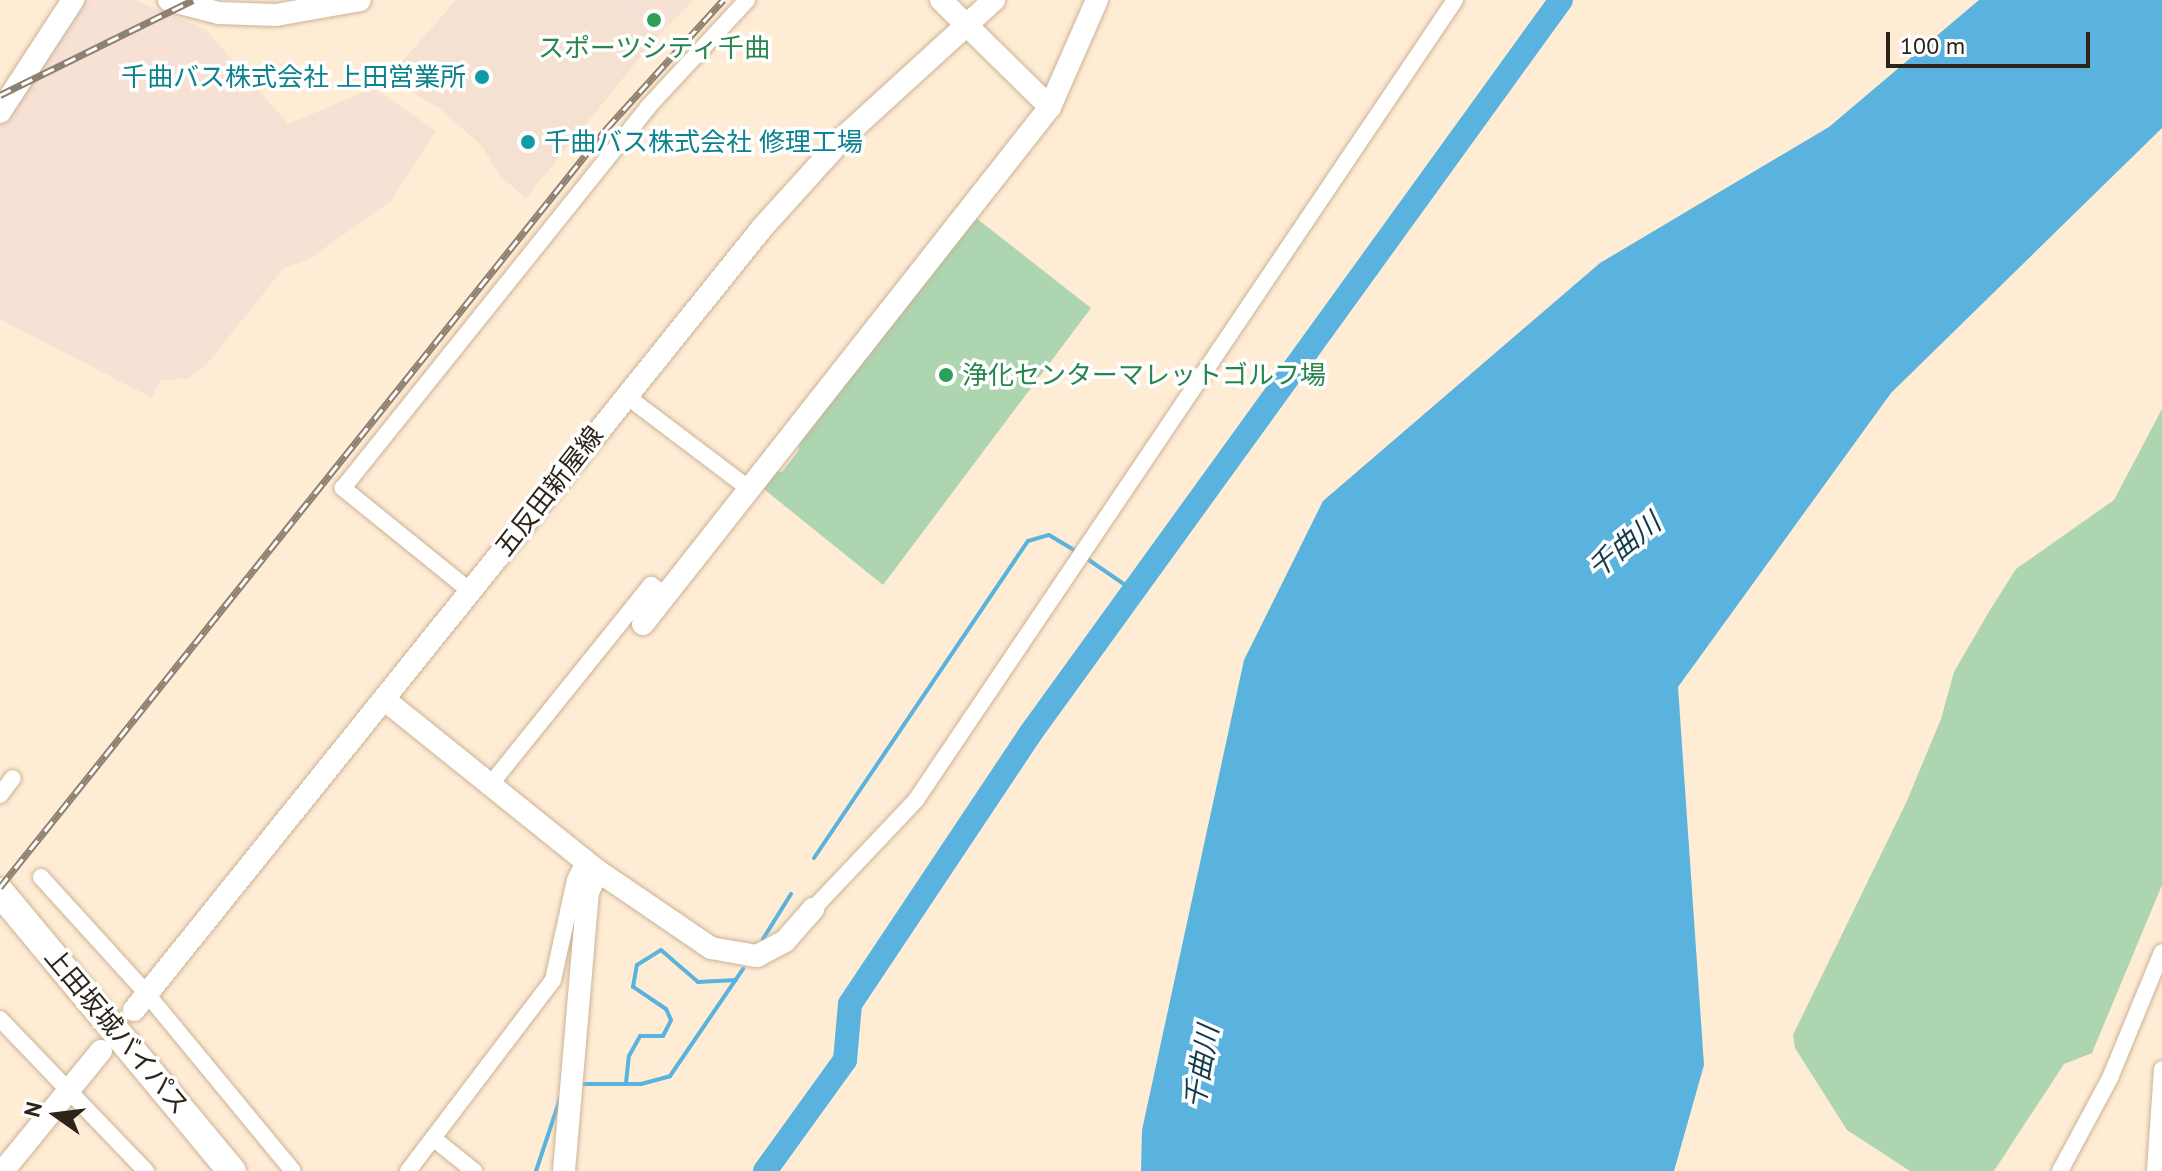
<!DOCTYPE html>
<html>
<head>
<meta charset="utf-8">
<style>
	body { margin:0 }
	#map { position:relative; width:2162px; height:1171px; overflow:hidden; background:#ffecd4; font-family:"PT Sans","Noto Sans JP",sans-serif }
	div>[style] { position:absolute }
	.commercial>* { inset:0; background:#f7e0d4 }
	.industrial>* { inset:0; background:#f4e1d1 }
	.green>* { inset:0; background:#acd5b0 }
	.water>* { inset:0; background:#59b3de }
	.stream>* { height:4px; margin:-2px; padding:0 2px; transform-origin:2px; border-radius:2px; background:#59b3de }
	.river>* { height:24px; margin:-12px; padding:0 12px; transform-origin:12px; border-radius:12px; background:#59b3de }
	.roads { filter:drop-shadow(0 0 2px #cab397) drop-shadow(0 0 2px #cab397) }
	.street>* { height:16px; margin:-8px; padding:0 8px; transform-origin:8px; border-radius:8px; background:#fff }
	.secondary>* { height:22px; margin:-11px; padding:0 11px; transform-origin:11px; border-radius:11px; background:#fff }
	.highway>* { height:28px; margin:-14px; padding:0 14px; transform-origin:14px; border-radius:14px; background:#fff }
	.rail>* { height:7px; margin-top:-3.5px; transform-origin:0; background:repeating-linear-gradient(90deg,#fff 0 12px,#8f8170 0 24px); box-sizing:border-box; border-block:2px solid #8f8170 }
	.dots>* { width:22px; height:22px; translate:-50% -50%; box-sizing:border-box; border:4px solid #fff; border-radius:50% }
	span { translate:-50% -50%; white-space:nowrap; text-align:center; line-height:1.15; -webkit-text-stroke:7px #fff; paint-order:stroke }
	.leisure-label { font-size:26px; color:#27864d }
	.left { translate:0 -50%; text-align:left }
	.culture-label { font-size:26px; color:#0d838f }
	.right { translate:-100% -50%; text-align:right }
	.street-label { font-size:26px; color:#2d2419 }
	.water-label { font-size:28px; color:#133b4d; font-style:italic }
	.north { position:absolute; left:16px; top:1075px; width:80px; height:80px; -webkit-text-stroke:6px #fff; paint-order:stroke; rotate:284deg; font-size:22px; font-weight:700; line-height:32px; text-align:center; color:#2d2419 }
	.north::after { content:''; display:block; margin:auto; width:28px; height:36px; background:#2d2419; clip-path:polygon(50% 0,100% 100%,50% 72%,0 100%) }
	.scale { position:absolute; left:1886px; top:32px; width:204px; height:36px; box-sizing:border-box; border:4px solid #2d2419; border-top:0; padding-left:10px; font-size:24px; line-height:28px; white-space:nowrap; color:#2d2419; -webkit-text-stroke:6px #fff; paint-order:stroke }
</style>
</head>
<body>
<div id="map">
	<div class="commercial">
		<div style="clip-path:polygon(85px 0,135px 0,205px 29px,288px 124px,374px 88px,436px 131px,391px 201px,309px 259px,284px 268px,206px 365px,188px 379px,160px 380px,152px 398px,0 319px,0 126px)"></div>
		<div style="clip-path:polygon(615px 0,694px 0,654px 40px)"></div>
	</div>
	<div class="industrial">
		<div style="clip-path:polygon(456px 0,615px 0,654px 40px,526px 198px,500px 176px,482px 146px,440px 109px,388px 78px)"></div>
	</div>
	<div class="green">
		<div style="clip-path:polygon(976px 218px,1091px 308px,883px 585px,760px 486px,773px 471px,782px 472px,799px 450px,799px 442px)"></div>
		<div style="clip-path:polygon(2162px 409px,2162px 885px,2092px 1053px,2064px 1064px,1994px 1171px,1910px 1171px,1847px 1130px,1795px 1048px,1793px 1035px,1906px 803px,1941px 719px,1954px 672px,1990px 610px,2016px 569px,2114px 500px)"></div>
	</div>
	<div class="water">
		<div style="clip-path:polygon(1979px 0,2162px 0,2162px 128px,1891px 393px,1678px 687px,1704px 1065px,1674px 1171px,1141px 1171px,1142px 1130px,1244px 660px,1323px 501px,1600px 263px,1829px 127px)"></div>
	</div>
	<div class="stream">
		<div style="left:1086px;top:558px;width:58px;rotate:34.5deg"></div>
		<div style="left:814px;top:858px;width:382px;rotate:-56deg"></div>
		<div style="left:1028px;top:541px;width:22px;rotate:-16deg"></div>
		<div style="left:1049px;top:535px;width:35px;rotate:31deg"></div>
		<div style="left:763px;top:939px;width:53px;rotate:-58.1deg"></div>
		<div style="left:626px;top:1083px;width:27px;rotate:-84deg"></div>
		<div style="left:629px;top:1056px;width:23px;rotate:-61deg"></div>
		<div style="left:640px;top:1036px;width:23px"></div>
		<div style="left:663px;top:1036px;width:18px;rotate:-63deg"></div>
		<div style="left:671px;top:1020px;width:12px;rotate:-114deg"></div>
		<div style="left:666px;top:1009px;width:40px;rotate:-146deg"></div>
		<div style="left:633px;top:987px;width:22px;rotate:-80deg"></div>
		<div style="left:637px;top:965px;width:28px;rotate:-32deg"></div>
		<div style="left:661px;top:950px;width:49px;rotate:40.9deg"></div>
		<div style="left:698px;top:982px;width:38px;rotate:-3deg"></div>
		<div style="left:580px;top:1084px;width:61px"></div>
		<div style="left:641px;top:1084px;width:30px;rotate:-15deg"></div>
		<div style="left:670px;top:1076px;width:130px;rotate:-55.7deg"></div>
		<div style="left:536px;top:1171px;width:79px;rotate:-71.6deg"></div>
	</div>
	<div class="river">
		<div style="left:765px;top:1171px;width:137px;rotate:-54.2deg"></div>
		<div style="left:845px;top:1060px;width:56px;rotate:-84.9deg"></div>
		<div style="left:850px;top:1004px;width:324px;rotate:-56.3deg"></div>
		<div style="left:1030px;top:734px;width:906px;rotate:-54.12deg"></div>
	</div>
	<div class="roads">
		<div class="street">
			<div style="left:625px;top:395px;width:154px;rotate:37.1deg"></div>
			<div style="left:470px;top:591px;width:164px;rotate:-141deg"></div>
			<div style="left:343px;top:488px;width:488px;rotate:-51.3deg"></div>
			<div style="left:648px;top:107px;width:146px;rotate:-47.2deg"></div>
			<div style="left:490px;top:785px;width:257px;rotate:-51.2deg"></div>
			<div style="left:651px;top:585px;width:18px;rotate:34deg"></div>
			<div style="left:0;top:795px;width:21px;rotate:-53deg"></div>
			<div style="left:41px;top:877px;width:158px;rotate:47.8deg"></div>
			<div style="left:147px;top:994px;width:229px;rotate:50.5deg"></div>
			<div style="left:813px;top:909px;width:150px;rotate:-46.6deg"></div>
			<div style="left:916px;top:800px;width:965px;rotate:-56.03deg"></div>
			<div style="left:0;top:1019px;width:211px;rotate:46.2deg"></div>
			<div style="left:433px;top:1138px;width:53px;rotate:38.8deg"></div>
			<div style="left:408px;top:1171px;width:240px;rotate:-52.8deg"></div>
			<div style="left:553px;top:980px;width:102px;rotate:-77.6deg"></div>
			<div style="left:575px;top:880px;width:25px;rotate:-64deg"></div>
			<div style="left:2060px;top:1171px;width:106px;rotate:-61.7deg"></div>
			<div style="left:2110px;top:1078px;width:136px;rotate:-67.6deg"></div>
			<div style="left:2155px;top:1171px;width:102px;rotate:-86.1deg"></div>
		</div>
		<div class="secondary">
			<div style="left:169px;top:0;width:52px;rotate:14.6deg"></div>
			<div style="left:219px;top:13px;width:57px;rotate:2deg"></div>
			<div style="left:276px;top:15px;width:85px;rotate:-10.1deg"></div>
			<div style="left:941px;top:0;width:153px;rotate:44.5deg"></div>
			<div style="left:0;top:112px;width:134px;rotate:-56.9deg"></div>
			<div style="left:643px;top:624px;width:658px;rotate:-51.79deg"></div>
			<div style="left:1050px;top:107px;width:117px;rotate:-66.3deg"></div>
			<div style="left:385px;top:700px;width:273px;rotate:38.8deg"></div>
			<div style="left:598px;top:871px;width:137px;rotate:34.3deg"></div>
			<div style="left:711px;top:948px;width:47px;rotate:9.9deg"></div>
			<div style="left:757px;top:956px;width:32px;rotate:-28deg"></div>
			<div style="left:785px;top:941px;width:43px;rotate:-48.8deg"></div>
			<div style="left:134px;top:1010px;width:1003px;rotate:-51.23deg"></div>
			<div style="left:762px;top:228px;width:124px;rotate:-47.9deg"></div>
			<div style="left:845px;top:136px;width:202px;rotate:-42.4deg"></div>
			<div style="left:3px;top:1171px;width:155px;rotate:-50.8deg"></div>
			<div style="left:564px;top:1171px;width:280px;rotate:-85.1deg"></div>
			<div style="left:588px;top:892px;width:23px;rotate:-65deg"></div>
		</div>
		<div class="highway">
			<div style="left:0;top:892px;width:363px;rotate:50.3deg"></div>
		</div>
	</div>
	<div class="rail">
		<div style="left:0;top:95px;width:215px;rotate:-26.2deg"></div>
		<div style="left:0;top:887px;width:972px;rotate:-51.35deg"></div>
		<div style="left:607px;top:128px;width:173px;rotate:-47.8deg"></div>
	</div>
	<div class="dots">
		<div style="left:654px;top:20px;background:#2e9e5b"></div>
		<div style="left:482px;top:77px;background:#0f9aa8"></div>
		<div style="left:528px;top:142px;background:#0f9aa8"></div>
		<div style="left:946px;top:375px;background:#2e9e5b"></div>
	</div>
	<div class="leisure-label">
		<span style="left:654px;top:48px">スポーツシティ千曲</span>
		<span class="left" style="left:962px;top:375px">浄化センターマレットゴルフ場</span>
	</div>
	<div class="culture-label">
		<span class="right" style="left:466px;top:77px">千曲バス株式会社 上田営業所</span>
		<span class="left" style="left:544px;top:142px">千曲バス株式会社 修理工場</span>
	</div>
	<div class="street-label">
		<span style="left:549px;top:491px;rotate:-52deg">五反田新屋線</span>
		<span style="left:117px;top:1031px;rotate:50deg">上田坂城バイパス</span>
	</div>
	<div class="water-label">
		<span style="left:1624px;top:545px;rotate:-39deg">千曲川</span>
		<span style="left:1201px;top:1067px;rotate:-80deg">千曲川</span>
	</div>
	<div class="north">N</div>
	<div class="scale">100 m</div>
</div>
</body>
</html>
